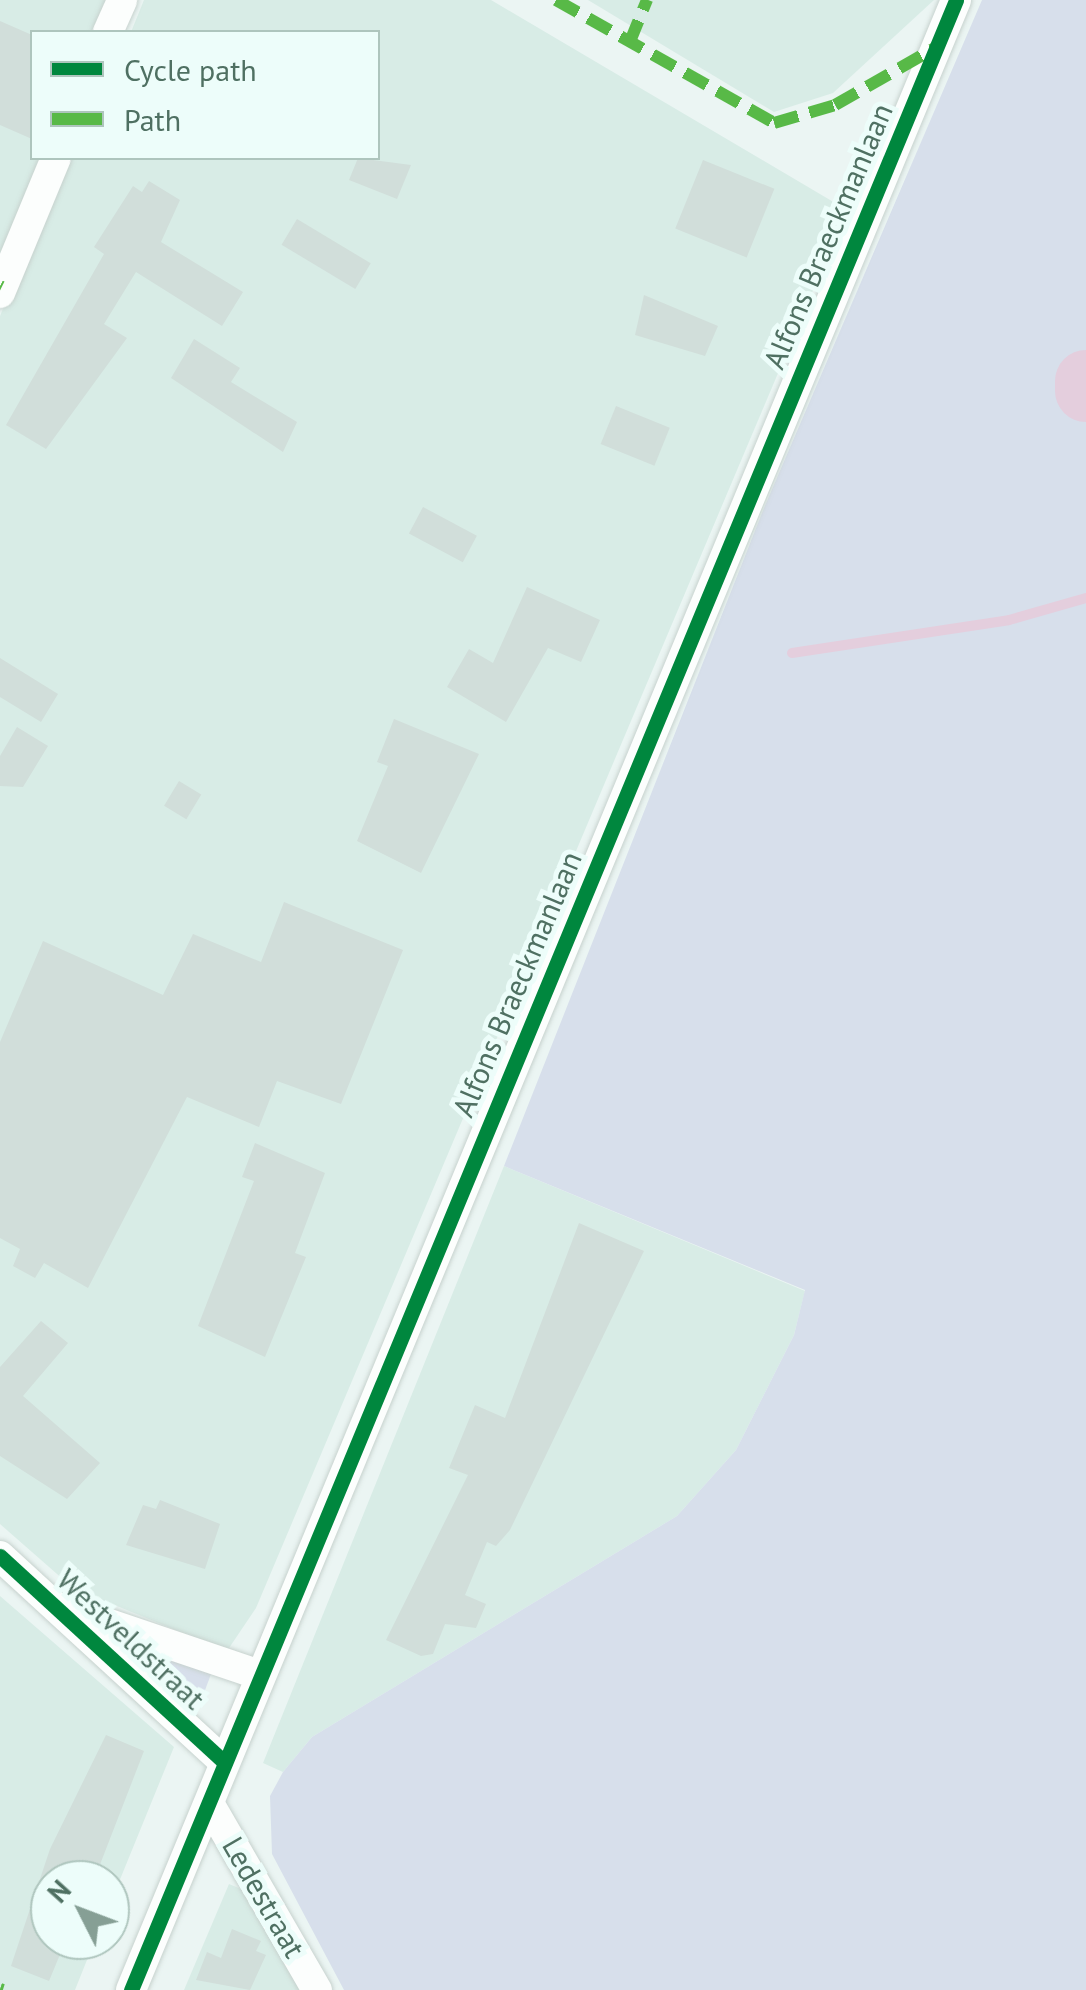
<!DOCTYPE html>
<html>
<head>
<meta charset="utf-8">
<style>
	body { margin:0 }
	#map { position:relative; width:1086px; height:1990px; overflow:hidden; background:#ebf5f3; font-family:"PT Sans",sans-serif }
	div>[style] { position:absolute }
	.residential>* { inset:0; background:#d8ece6 }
	.green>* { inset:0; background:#d7dfeb }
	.stream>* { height:10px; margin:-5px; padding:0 5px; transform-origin:5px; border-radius:5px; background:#e4cedd }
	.river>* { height:62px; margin:-31px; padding:0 31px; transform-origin:31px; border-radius:31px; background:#e4cedd }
	.building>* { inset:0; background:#d1deda; transform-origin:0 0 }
	.roads { filter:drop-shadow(0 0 2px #c7d2ce) drop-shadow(0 0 2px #c7d2ce) }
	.street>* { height:30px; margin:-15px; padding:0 15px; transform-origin:15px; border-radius:15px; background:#fcfefd }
	.quiet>* { height:12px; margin-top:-6px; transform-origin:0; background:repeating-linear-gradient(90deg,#58b947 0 25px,transparent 0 37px) }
	.cycleway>* { height:15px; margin:-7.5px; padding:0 7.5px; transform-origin:7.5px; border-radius:7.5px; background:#00873e }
	span { translate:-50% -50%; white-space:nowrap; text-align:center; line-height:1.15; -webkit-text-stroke:10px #edfdfa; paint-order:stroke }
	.street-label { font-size:30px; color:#4f7062 }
	.legend { position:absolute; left:30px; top:30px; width:350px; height:130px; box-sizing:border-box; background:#edfdfa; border:2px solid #aec5bd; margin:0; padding:12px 18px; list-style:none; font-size:30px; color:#4f7062 }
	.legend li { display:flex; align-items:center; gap:20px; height:50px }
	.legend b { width:50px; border:2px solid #aec5bd }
	.north { position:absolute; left:30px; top:1860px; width:100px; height:100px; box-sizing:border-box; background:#edfdfa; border:2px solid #aec5bd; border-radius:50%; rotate:312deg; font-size:28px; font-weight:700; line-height:40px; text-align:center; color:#4f7062 }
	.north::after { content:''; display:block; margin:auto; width:35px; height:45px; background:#869f95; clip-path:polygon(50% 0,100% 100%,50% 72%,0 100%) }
</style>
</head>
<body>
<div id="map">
	<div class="residential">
		<div style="clip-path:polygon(0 0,112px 0,99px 32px,32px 32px,32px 158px,47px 158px,0 257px)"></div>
		<div style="clip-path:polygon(144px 0,491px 0,847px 210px,256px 1608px,227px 1651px,73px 1588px,0 1524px,0 316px,65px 158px,378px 158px,378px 32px,131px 32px)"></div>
		<div style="clip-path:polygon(588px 0,934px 0,833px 93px,774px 112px)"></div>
		<div style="clip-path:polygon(504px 1166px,805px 1291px,794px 1335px,736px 1450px,677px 1516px,312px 1737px,283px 1772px,263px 1763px)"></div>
		<div style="clip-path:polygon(0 1596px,174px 1747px,110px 1904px,110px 1880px,50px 1880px,50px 1940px,95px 1940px,75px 1990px,0 1990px)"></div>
		<div style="clip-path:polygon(229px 1884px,260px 1897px,302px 1990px,184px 1990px)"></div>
	</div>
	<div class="green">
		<div style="clip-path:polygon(982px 0,1086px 0,1086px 1990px,344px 1990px,272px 1854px,270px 1796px,283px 1772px,312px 1737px,677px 1516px,736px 1450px,794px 1335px,805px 1290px,504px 1166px,764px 508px)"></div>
		<div style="clip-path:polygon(108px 1634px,211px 1674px,197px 1712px,109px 1645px)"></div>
	</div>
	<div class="stream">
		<div style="left:792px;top:653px;width:219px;rotate:-8.6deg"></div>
		<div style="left:1009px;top:620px;width:80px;rotate:-15.9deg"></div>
	</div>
	<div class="river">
		<div style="left:1086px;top:381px;width:10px;rotate:90deg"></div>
	</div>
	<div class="building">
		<div style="clip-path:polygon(0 21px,32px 35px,32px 139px,0 125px)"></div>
		<div style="clip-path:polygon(358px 158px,411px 165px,397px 199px,349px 180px)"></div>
		<div style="left:703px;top:160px;width:77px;height:74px;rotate:22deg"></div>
		<div style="clip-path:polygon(149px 181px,180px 200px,161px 242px,243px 292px,222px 326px,136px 272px,104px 324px,127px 338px,46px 449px,6px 425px,104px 254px,94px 247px,133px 186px,142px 192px)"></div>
		<div style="left:297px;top:219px;width:86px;height:30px;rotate:31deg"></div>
		<div style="clip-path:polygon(644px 295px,718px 326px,705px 356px,635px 335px)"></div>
		<div style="clip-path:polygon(194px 339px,240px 368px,231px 382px,297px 422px,283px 452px,171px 378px)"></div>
		<div style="left:616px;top:406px;width:58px;height:41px;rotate:22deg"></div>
		<div style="left:423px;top:507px;width:61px;height:30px;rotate:28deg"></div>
		<div style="clip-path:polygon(527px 587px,600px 620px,581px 662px,548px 648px,506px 722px,447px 687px,469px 649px,493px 663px)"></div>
		<div style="clip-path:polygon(0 658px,58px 694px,41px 722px,0 697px)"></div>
		<div style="clip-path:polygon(394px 719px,479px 754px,421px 873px,357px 841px,388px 766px,377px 762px)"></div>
		<div style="clip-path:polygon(17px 727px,48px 746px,23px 787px,0 786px,0 756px)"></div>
		<div style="left:179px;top:781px;width:26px;height:29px;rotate:31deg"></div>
		<div style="clip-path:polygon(284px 902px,403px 950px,341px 1104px,277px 1081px,259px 1127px,187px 1097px,88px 1288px,44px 1263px,35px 1278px,13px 1266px,20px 1249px,0 1238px,0 1042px,43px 941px,163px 995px,193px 934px,261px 962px)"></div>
		<div style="clip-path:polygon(255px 1143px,325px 1173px,295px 1253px,306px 1257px,265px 1357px,198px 1326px,254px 1181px,242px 1177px)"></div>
		<div style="clip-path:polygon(579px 1223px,644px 1251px,510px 1530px,496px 1546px,487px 1542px,465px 1595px,486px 1604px,476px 1628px,445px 1624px,433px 1654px,421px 1656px,386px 1640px,468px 1475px,449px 1468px,475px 1405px,505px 1418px)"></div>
		<div style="clip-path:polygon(41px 1321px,68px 1343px,23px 1396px,100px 1463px,67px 1499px,0 1456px,0 1367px)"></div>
		<div style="clip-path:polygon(160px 1500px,220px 1524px,205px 1569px,126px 1545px,143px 1505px,156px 1509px)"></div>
		<div style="clip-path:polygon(106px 1735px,144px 1751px,94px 1880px,50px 1880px,50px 1940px,66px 1940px,49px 1981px,11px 1966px,50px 1849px)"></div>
		<div style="clip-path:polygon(232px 1929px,261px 1941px,256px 1951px,266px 1955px,250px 1990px,196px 1980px,207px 1952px,221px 1958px)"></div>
	</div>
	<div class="roads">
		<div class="street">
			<div style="left:108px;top:32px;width:35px;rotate:-66deg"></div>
			<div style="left:0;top:293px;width:146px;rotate:-67.5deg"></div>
			<div style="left:0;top:1556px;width:304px;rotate:42.6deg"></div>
			<div style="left:68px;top:1610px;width:203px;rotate:18.7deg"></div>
			<div style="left:210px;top:1805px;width:214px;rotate:60deg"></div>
			<div style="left:131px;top:1990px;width:2154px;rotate:-67.48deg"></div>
		</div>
	</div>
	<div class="quiet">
		<div style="left:556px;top:0;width:250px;rotate:29.4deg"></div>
		<div style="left:774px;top:123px;width:64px;rotate:-16.4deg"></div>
		<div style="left:835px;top:105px;width:115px;rotate:-29.7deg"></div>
		<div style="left:629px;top:44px;width:48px;rotate:-67.8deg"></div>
		<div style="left:0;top:286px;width:2px;rotate:27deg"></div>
		<div style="left:0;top:1989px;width:3px;rotate:18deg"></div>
	</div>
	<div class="cycleway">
		<div style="left:0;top:1556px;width:304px;rotate:42.6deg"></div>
		<div style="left:131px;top:1990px;width:2154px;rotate:-67.48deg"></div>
	</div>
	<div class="street-label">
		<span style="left:828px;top:236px;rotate:-67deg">Alfons Braeckmanlaan</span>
		<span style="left:517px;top:984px;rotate:-67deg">Alfons Braeckmanlaan</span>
		<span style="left:131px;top:1639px;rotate:43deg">Westveldstraat</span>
		<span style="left:264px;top:1897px;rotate:60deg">Ledestraat</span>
	</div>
	<ul class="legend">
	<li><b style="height:12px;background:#00873e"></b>Cycle path</li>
	<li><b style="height:12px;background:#58b947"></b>Path</li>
	</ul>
	<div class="north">N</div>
</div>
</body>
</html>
